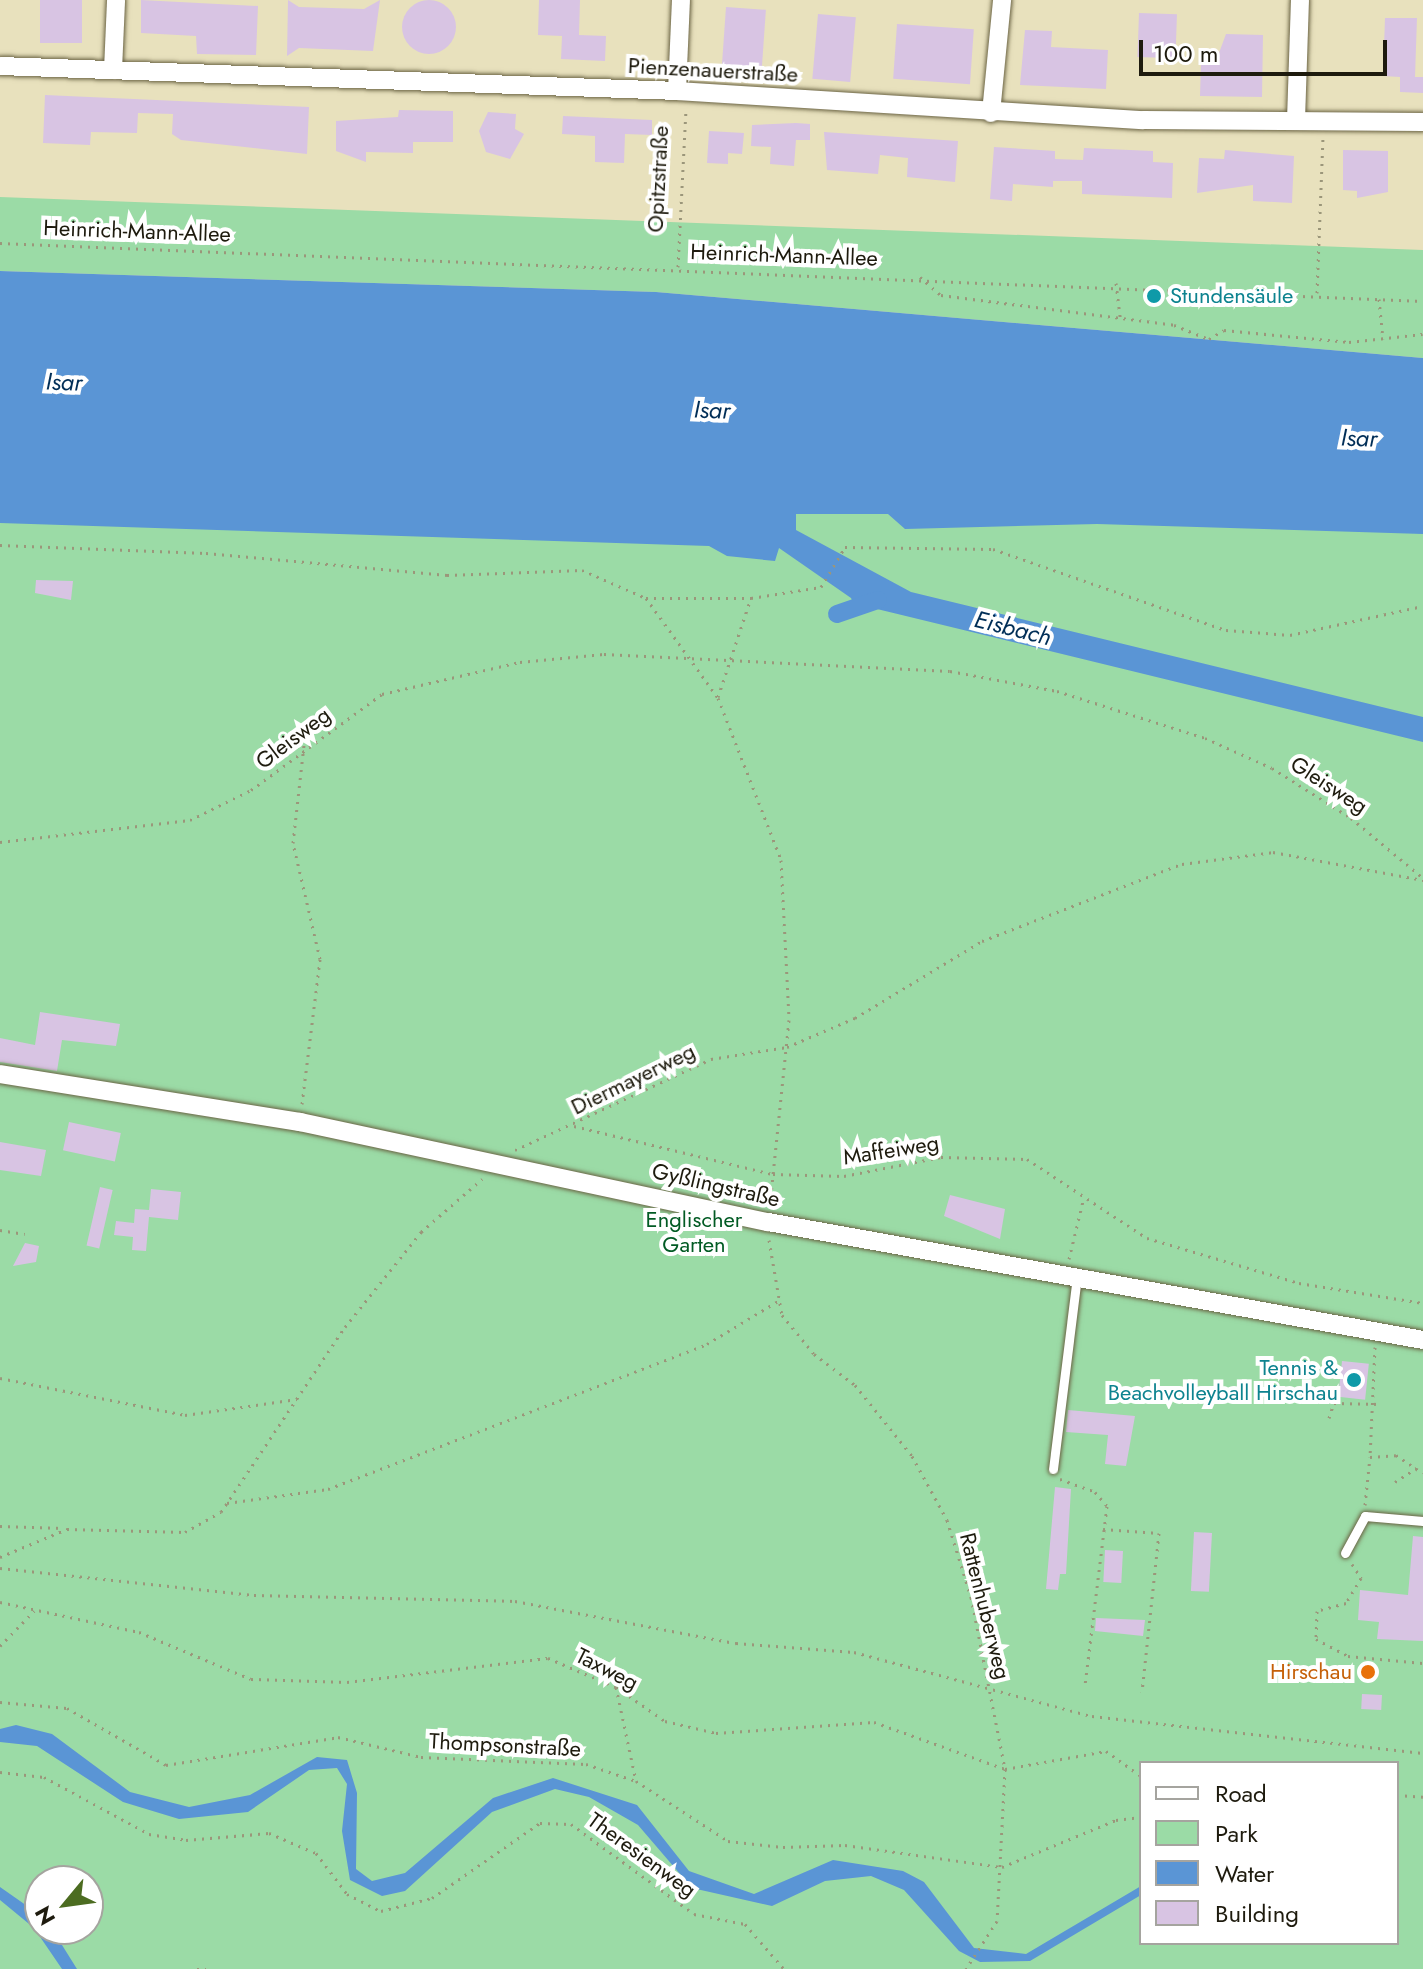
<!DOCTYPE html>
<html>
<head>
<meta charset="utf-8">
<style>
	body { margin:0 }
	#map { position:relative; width:1423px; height:1969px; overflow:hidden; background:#e8e1bd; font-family:Jost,sans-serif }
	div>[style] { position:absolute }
	.green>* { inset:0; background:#9bdba6 }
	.water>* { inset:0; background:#5a95d5 }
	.canal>* { height:18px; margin:-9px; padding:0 9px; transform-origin:9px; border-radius:9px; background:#5a95d5 }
	.building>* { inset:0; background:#d8c4e3; transform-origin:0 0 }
	.round { border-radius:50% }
	.path>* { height:3px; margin-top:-1.5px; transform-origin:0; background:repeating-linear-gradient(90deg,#9b967a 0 2px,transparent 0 8px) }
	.roads { filter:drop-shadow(0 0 2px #6b6444) drop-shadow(0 0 2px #6b6444) }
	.service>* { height:9px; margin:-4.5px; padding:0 4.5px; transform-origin:4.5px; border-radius:4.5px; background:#fff }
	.minor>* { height:18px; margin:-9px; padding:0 9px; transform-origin:9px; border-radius:9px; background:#fff }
	.dots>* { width:22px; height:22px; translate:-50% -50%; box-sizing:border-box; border:4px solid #fff; border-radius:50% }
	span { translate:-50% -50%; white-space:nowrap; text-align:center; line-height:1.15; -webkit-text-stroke:8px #fff; paint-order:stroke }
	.street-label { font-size:22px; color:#1e1b0e }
	.culture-label { font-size:22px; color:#0d838f }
	.left { translate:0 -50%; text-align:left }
	.right { translate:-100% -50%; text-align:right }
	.park-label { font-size:22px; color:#025b24 }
	.food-label { font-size:22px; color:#c56008 }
	.water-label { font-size:24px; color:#012e57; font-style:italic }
	.legend { position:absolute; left:1139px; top:1761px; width:260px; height:184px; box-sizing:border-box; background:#fff; border:2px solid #a5a49f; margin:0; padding:10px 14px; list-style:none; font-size:24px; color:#1e1b0e }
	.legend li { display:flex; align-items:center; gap:16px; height:40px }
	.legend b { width:40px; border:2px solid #a5a49f }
	.north { position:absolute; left:24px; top:1865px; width:80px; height:80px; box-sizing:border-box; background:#fff; border:2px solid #a5a49f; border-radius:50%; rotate:241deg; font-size:22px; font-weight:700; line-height:32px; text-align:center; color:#1e1b0e }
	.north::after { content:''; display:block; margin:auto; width:28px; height:36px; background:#4c6c21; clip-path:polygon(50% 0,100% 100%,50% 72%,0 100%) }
	.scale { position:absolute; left:1139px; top:40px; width:248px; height:36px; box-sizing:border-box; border:4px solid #1e1b0e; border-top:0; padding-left:10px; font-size:24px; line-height:28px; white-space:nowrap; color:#1e1b0e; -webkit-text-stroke:6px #fff; paint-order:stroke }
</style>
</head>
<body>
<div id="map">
	<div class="green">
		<div style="clip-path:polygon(0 197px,1423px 250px,1423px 358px,656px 292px,0 271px)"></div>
		<div style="clip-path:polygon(evenodd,795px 506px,1423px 524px,1423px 1969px,0 1969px,0 508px,795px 506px,1141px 1763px,1397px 1763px,1397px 1943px,1141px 1943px,1141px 1763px,795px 506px,40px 1881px,88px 1881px,88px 1929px,40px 1929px,40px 1881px)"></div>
	</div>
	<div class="water">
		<div style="clip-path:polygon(0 271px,656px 292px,1423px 358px,1423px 534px,1097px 524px,905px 529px,888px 514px,796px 514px,796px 530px,911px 592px,1423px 717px,1423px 742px,877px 609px,858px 613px,851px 598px,779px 548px,775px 561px,727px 556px,709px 546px,0 523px)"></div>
		<div style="clip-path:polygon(16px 1725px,52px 1734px,130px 1792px,189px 1807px,250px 1795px,317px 1757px,347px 1760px,357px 1793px,356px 1869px,372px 1881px,405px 1873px,493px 1798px,553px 1778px,637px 1805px,689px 1871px,754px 1894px,833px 1860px,903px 1871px,924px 1882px,974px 1948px,1026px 1954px,1141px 1886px,1141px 1895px,1030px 1961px,980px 1962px,959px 1951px,904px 1890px,871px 1876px,825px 1881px,772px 1906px,692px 1888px,638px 1825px,589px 1797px,555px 1789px,492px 1812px,405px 1891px,382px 1896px,350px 1880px,342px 1831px,347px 1784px,337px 1768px,309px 1770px,248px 1812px,179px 1819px,123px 1802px,37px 1746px,0 1742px,0 1729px)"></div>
		<div style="clip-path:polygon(0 1887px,40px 1915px,40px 1929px,52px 1929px,77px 1969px,62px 1969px,34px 1928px,0 1900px)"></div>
	</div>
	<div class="canal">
		<div style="left:837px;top:614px;width:43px;rotate:-18.9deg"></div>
	</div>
	<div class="building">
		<div class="round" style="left:402px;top:0;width:54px;height:54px"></div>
		<div style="left:40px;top:0;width:42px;height:43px"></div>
		<div style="clip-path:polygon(141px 0,258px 6px,256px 55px,197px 54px,196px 36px,141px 33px)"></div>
		<div style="clip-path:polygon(288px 0,299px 7px,364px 9px,380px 0,373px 51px,299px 48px,287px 56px)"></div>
		<div style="clip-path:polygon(539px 0,580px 0,579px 35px,606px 36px,605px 61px,561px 59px,562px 36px,538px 35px)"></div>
		<div style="left:726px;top:7px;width:40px;height:62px;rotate:4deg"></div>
		<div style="left:1139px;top:13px;width:38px;height:44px;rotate:2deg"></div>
		<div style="left:818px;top:14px;width:38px;height:65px;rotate:5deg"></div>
		<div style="clip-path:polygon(1385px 18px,1417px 18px,1415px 77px,1423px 77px,1423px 93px,1400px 92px,1400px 77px,1383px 76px)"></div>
		<div style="left:897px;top:24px;width:77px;height:55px;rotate:4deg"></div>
		<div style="clip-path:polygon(1025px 30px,1052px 31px,1051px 47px,1108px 50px,1106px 89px,1020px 85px)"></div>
		<div style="clip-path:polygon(1226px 34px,1263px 35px,1262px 97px,1200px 96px,1201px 61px,1216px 61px)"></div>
		<div style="clip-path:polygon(45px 95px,309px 107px,307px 154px,181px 140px,172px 134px,173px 114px,138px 113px,137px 133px,91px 132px,90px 145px,43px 143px)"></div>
		<div style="clip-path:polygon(399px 110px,453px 111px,453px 142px,413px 142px,413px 153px,366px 152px,366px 162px,336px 151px,336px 121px,398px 117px)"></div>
		<div style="clip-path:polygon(488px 112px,516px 114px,515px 129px,524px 134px,510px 159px,486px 152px,479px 131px)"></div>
		<div style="clip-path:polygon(563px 116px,652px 120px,652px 135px,625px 134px,624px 163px,595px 162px,595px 136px,562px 134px)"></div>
		<div style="clip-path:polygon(796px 123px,810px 124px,810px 140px,796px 140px,794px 166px,770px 164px,771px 147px,751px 146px,752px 125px)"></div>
		<div style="clip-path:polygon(709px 131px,744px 133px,742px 154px,728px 153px,728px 164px,707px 163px)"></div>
		<div style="clip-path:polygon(824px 132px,958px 141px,955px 182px,907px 177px,908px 158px,880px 155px,878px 174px,827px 170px)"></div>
		<div style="clip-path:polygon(994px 147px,1055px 151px,1055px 159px,1083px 160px,1084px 148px,1153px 151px,1153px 162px,1173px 163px,1172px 198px,1082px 194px,1082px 181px,1053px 181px,1053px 187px,1013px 184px,1012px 201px,990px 199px)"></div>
		<div style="clip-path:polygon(1225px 150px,1294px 156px,1292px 203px,1253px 201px,1253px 185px,1197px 193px,1199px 158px,1224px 159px)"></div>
		<div style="clip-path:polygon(1343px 150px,1388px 151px,1388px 192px,1357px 198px,1357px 191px,1343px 190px)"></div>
		<div style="clip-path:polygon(36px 580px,73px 581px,71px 600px,35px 593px)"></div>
		<div style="clip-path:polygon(40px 1012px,120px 1024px,116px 1046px,62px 1040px,57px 1071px,0 1062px,0 1038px,35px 1045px)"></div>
		<div style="left:69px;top:1122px;width:53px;height:29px;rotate:12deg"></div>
		<div style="clip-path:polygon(0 1142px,46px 1150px,41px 1176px,0 1170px)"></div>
		<div style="left:100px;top:1187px;width:13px;height:60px;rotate:13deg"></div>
		<div style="clip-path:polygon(151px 1189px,181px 1192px,178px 1220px,149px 1217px,146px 1251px,132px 1250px,133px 1237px,114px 1235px,116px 1221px,134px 1223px,135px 1209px,149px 1210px)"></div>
		<div style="clip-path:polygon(950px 1195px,1005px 1209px,1000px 1239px,944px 1216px)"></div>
		<div style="clip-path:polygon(25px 1243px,39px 1246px,36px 1262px,13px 1266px)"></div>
		<div style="left:1342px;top:1361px;width:27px;height:36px;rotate:6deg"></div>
		<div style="clip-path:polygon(1068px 1410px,1135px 1416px,1126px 1466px,1105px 1464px,1108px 1435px,1066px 1432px)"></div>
		<div style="clip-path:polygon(1055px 1487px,1071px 1489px,1066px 1574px,1060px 1574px,1058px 1590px,1046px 1589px)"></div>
		<div style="left:1194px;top:1532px;width:18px;height:59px;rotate:3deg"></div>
		<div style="clip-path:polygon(1413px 1536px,1423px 1537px,1423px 1641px,1377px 1639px,1379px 1622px,1358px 1620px,1360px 1590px,1408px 1595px)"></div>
		<div style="left:1105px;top:1550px;width:18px;height:32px;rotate:3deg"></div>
		<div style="clip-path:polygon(1096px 1618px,1145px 1620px,1143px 1636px,1095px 1631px)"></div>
		<div style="left:1362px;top:1694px;width:20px;height:15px;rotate:3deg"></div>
	</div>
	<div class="path">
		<div style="left:0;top:243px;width:1424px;rotate:2.33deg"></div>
		<div style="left:678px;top:267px;width:159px;rotate:-87.1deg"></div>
		<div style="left:920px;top:277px;width:28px;rotate:41deg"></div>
		<div style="left:941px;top:295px;width:235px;rotate:7.3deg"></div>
		<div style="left:1174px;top:325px;width:38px;rotate:22deg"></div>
		<div style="left:1209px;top:339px;width:17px;rotate:-31deg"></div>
		<div style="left:1224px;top:330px;width:126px;rotate:5.5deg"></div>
		<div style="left:1349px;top:342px;width:74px;rotate:-6.2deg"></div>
		<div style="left:1116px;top:283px;width:39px;rotate:83deg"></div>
		<div style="left:1317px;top:293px;width:156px;rotate:-87.8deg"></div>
		<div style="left:1379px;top:299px;width:40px;rotate:84.3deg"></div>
		<div style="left:0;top:545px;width:206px;rotate:2.2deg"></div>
		<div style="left:206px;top:553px;width:242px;rotate:5.2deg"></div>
		<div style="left:447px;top:575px;width:135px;rotate:-2.1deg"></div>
		<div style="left:582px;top:570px;width:70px;rotate:23.6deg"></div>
		<div style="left:646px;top:598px;width:123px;rotate:54.2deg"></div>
		<div style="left:718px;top:698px;width:174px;rotate:68.7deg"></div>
		<div style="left:781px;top:860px;width:160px;rotate:87.1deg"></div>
		<div style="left:789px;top:1020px;width:185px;rotate:95.9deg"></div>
		<div style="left:646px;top:598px;width:105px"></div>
		<div style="left:751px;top:598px;width:71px;rotate:-8.9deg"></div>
		<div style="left:821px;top:587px;width:47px;rotate:-59deg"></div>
		<div style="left:845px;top:547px;width:148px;rotate:0.8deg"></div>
		<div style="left:993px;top:549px;width:247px;rotate:19.2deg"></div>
		<div style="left:1226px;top:630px;width:64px;rotate:4.5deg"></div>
		<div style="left:1290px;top:635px;width:136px;rotate:-12.3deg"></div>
		<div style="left:718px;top:697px;width:104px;rotate:-71.6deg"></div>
		<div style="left:0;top:842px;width:191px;rotate:-6.6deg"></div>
		<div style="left:190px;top:820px;width:68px;rotate:-26.2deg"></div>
		<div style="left:251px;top:790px;width:162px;rotate:-36.2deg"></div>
		<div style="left:382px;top:694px;width:142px;rotate:-13.1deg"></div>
		<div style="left:520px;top:662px;width:84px;rotate:-5.4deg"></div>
		<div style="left:604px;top:654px;width:346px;rotate:2.8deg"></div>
		<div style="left:950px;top:671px;width:109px;rotate:10.6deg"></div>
		<div style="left:1057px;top:691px;width:155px;rotate:17.6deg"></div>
		<div style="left:1205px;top:738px;width:73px;rotate:24.1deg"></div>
		<div style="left:1272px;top:768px;width:93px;rotate:32.3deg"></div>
		<div style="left:1351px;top:818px;width:94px;rotate:39.8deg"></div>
		<div style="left:302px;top:1104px;width:146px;rotate:-82.9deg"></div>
		<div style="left:320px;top:959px;width:119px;rotate:-103.1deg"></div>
		<div style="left:293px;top:843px;width:99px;rotate:-83.6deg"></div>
		<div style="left:574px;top:1126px;width:205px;rotate:13.6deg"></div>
		<div style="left:773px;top:1174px;width:71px;rotate:1.6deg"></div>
		<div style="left:844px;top:1176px;width:99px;rotate:-11.1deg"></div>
		<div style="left:941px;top:1157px;width:86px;rotate:1.3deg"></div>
		<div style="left:1027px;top:1159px;width:144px;rotate:33.4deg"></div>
		<div style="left:1147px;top:1238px;width:159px;rotate:16.5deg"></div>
		<div style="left:1299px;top:1283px;width:126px;rotate:9.2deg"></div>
		<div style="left:515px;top:1150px;width:216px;rotate:-24.9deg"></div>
		<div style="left:711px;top:1059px;width:77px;rotate:-9deg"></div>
		<div style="left:787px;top:1047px;width:74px;rotate:-23.1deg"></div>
		<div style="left:855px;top:1018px;width:149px;rotate:-31.2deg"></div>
		<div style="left:982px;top:941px;width:214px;rotate:-21.1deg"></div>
		<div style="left:1182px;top:864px;width:92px;rotate:-7.5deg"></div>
		<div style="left:1273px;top:852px;width:153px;rotate:10.6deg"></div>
		<div style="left:0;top:1230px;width:25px;rotate:9deg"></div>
		<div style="left:769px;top:1240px;width:76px;rotate:80.2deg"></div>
		<div style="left:782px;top:1315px;width:50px;rotate:50.6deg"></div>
		<div style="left:814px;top:1354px;width:51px;rotate:37.1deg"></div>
		<div style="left:855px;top:1385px;width:91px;rotate:51.2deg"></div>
		<div style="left:912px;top:1456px;width:73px;rotate:61.3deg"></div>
		<div style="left:947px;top:1520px;width:81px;rotate:72.7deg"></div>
		<div style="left:971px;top:1597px;width:175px;rotate:78.8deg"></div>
		<div style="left:1005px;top:1769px;width:152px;rotate:93deg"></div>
		<div style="left:997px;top:1921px;width:57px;rotate:122.9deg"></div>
		<div style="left:1069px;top:1259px;width:60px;rotate:-76.4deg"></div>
		<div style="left:1375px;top:1347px;width:110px;rotate:92.6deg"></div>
		<div style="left:1370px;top:1457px;width:26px;rotate:-4deg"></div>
		<div style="left:1396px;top:1455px;width:32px;rotate:34deg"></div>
		<div style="left:0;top:1378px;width:189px;rotate:11.3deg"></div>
		<div style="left:185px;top:1415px;width:113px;rotate:-8.1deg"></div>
		<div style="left:1329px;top:1418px;width:16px;rotate:-72deg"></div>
		<div style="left:1334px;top:1403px;width:47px;rotate:1.2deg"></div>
		<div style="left:1060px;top:1479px;width:37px;rotate:20deg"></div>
		<div style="left:1095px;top:1492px;width:18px;rotate:49deg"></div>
		<div style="left:1107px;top:1506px;width:180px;rotate:97deg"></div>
		<div style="left:1395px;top:1482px;width:27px;rotate:-33deg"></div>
		<div style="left:227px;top:1503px;width:102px;rotate:-7.9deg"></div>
		<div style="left:328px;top:1489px;width:406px;rotate:-20.9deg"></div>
		<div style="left:707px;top:1344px;width:83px;rotate:-31.2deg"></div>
		<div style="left:1365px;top:1505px;width:48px;rotate:-84.1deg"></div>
		<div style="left:0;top:1526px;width:64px;rotate:1.8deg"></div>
		<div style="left:1103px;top:1529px;width:56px;rotate:4.1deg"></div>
		<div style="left:1159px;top:1533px;width:160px;rotate:96.1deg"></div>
		<div style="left:0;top:1557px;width:73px;rotate:-22.7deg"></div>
		<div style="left:67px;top:1529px;width:118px;rotate:1.5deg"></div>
		<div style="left:185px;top:1532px;width:41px;rotate:-29.1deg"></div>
		<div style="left:221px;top:1512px;width:223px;rotate:-56.2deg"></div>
		<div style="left:345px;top:1327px;width:122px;rotate:-51.3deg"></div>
		<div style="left:421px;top:1232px;width:81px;rotate:-41deg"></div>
		<div style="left:1352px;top:1564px;width:17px;rotate:57deg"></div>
		<div style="left:1361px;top:1578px;width:29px;rotate:121deg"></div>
		<div style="left:1346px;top:1603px;width:30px;rotate:165deg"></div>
		<div style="left:1317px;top:1611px;width:28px;rotate:92deg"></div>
		<div style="left:1316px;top:1639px;width:36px;rotate:28deg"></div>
		<div style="left:1348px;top:1656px;width:75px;rotate:5.3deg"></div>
		<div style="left:0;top:1568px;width:255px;rotate:6.1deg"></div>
		<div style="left:254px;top:1595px;width:261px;rotate:1.3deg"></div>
		<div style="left:515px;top:1601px;width:225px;rotate:10.8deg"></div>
		<div style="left:736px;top:1643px;width:118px;rotate:4.4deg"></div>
		<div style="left:854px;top:1652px;width:246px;rotate:15.1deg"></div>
		<div style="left:1092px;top:1716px;width:333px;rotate:6.4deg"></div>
		<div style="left:0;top:1602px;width:142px;rotate:12.2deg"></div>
		<div style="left:139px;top:1632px;width:121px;rotate:22.8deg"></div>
		<div style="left:251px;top:1679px;width:96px;rotate:1.8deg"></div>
		<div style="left:347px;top:1682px;width:202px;rotate:-6.8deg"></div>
		<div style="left:548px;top:1658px;width:74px;rotate:23.1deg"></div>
		<div style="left:616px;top:1687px;width:60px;rotate:34.8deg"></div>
		<div style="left:665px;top:1721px;width:52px;rotate:13.2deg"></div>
		<div style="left:716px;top:1733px;width:158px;rotate:-4deg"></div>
		<div style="left:874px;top:1722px;width:139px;rotate:19.7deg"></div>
		<div style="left:1005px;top:1769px;width:103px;rotate:-10.1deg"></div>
		<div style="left:1106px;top:1751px;width:43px;rotate:35.5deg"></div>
		<div style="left:0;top:1646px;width:49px;rotate:-45.8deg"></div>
		<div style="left:616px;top:1687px;width:96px;rotate:78deg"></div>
		<div style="left:0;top:1702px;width:67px;rotate:5.1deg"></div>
		<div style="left:67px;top:1708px;width:114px;rotate:29.9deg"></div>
		<div style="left:166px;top:1765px;width:174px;rotate:-9.2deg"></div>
		<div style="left:338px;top:1737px;width:85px;rotate:13.5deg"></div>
		<div style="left:421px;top:1757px;width:165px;rotate:2.4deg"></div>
		<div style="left:586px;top:1764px;width:53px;rotate:18.8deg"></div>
		<div style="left:636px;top:1781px;width:110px;rotate:33.1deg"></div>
		<div style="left:728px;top:1841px;width:55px;rotate:6.2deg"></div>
		<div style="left:783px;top:1847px;width:62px;rotate:-1.8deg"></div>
		<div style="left:845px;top:1845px;width:159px;rotate:8deg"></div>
		<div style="left:1002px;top:1867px;width:123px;rotate:-22.4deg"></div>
		<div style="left:1116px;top:1820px;width:25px;rotate:-7deg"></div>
		<div style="left:0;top:1772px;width:44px;rotate:6.5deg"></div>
		<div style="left:44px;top:1777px;width:119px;rotate:28.5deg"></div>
		<div style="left:149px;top:1834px;width:37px;rotate:9deg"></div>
		<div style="left:186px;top:1840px;width:83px;rotate:-4.8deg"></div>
		<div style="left:269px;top:1833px;width:51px;rotate:23.1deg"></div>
		<div style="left:316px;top:1853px;width:51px;rotate:52.9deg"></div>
		<div style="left:347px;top:1894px;width:38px;rotate:27deg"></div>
		<div style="left:381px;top:1911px;width:53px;rotate:-14.3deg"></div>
		<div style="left:432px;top:1898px;width:131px;rotate:-34.8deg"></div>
		<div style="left:540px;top:1823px;width:31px;rotate:2deg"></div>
		<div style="left:571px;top:1824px;width:152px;rotate:36.2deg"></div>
		<div style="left:694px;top:1914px;width:52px;rotate:11.1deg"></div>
		<div style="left:745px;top:1924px;width:60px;rotate:49.1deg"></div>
		<div style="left:1397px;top:1795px;width:26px;rotate:4deg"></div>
		<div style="left:197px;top:1969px;width:9px"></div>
	</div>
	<div class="roads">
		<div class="service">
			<div style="left:1053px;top:1469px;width:193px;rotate:-82.9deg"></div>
			<div style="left:1345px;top:1553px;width:42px;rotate:-61.6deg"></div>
			<div style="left:1365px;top:1516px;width:58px;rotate:4.9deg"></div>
		</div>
		<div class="minor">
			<div style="left:0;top:66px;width:677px;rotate:2.11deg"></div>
			<div style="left:677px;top:91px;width:467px;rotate:3.6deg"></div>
			<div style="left:1143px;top:120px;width:280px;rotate:0.4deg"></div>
			<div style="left:113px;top:70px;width:70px;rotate:-87.5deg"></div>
			<div style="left:677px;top:91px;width:91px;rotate:-87.5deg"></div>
			<div style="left:991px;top:113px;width:114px;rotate:-84.4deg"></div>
			<div style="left:1296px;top:120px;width:120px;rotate:-88.1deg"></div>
			<div style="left:0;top:1074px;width:304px;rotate:9.1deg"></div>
			<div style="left:300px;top:1122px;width:479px;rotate:12.1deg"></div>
			<div style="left:768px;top:1222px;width:666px;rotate:10.21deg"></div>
		</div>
	</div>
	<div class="dots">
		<div style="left:1154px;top:296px;background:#0f9aa8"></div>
		<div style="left:1354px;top:1380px;background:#0f9aa8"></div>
		<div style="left:1368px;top:1672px;background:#e8710a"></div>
	</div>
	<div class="street-label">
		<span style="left:713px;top:70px;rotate:3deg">Pienzenauerstraße</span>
		<span style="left:658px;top:179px;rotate:-87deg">Opitzstraße</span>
		<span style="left:137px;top:231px;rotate:2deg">Heinrich-Mann-Allee</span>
		<span style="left:784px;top:255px;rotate:2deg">Heinrich-Mann-Allee</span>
		<span style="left:293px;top:738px;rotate:-37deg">Gleisweg</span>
		<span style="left:1329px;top:785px;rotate:33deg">Gleisweg</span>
		<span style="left:633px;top:1079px;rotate:-26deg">Diermayerweg</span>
		<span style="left:891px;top:1150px;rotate:-9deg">Maffeiweg</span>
		<span style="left:716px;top:1185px;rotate:13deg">Gyßlingstraße</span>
		<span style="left:985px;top:1606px;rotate:76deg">Rattenhuberweg</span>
		<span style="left:607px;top:1669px;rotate:27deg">Taxweg</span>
		<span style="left:505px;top:1745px;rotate:3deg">Thompsonstraße</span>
		<span style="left:642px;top:1855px;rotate:36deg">Theresienweg</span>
	</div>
	<div class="culture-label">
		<span class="left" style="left:1170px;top:296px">Stundensäule</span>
		<span class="right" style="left:1338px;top:1380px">Tennis &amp;<br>Beachvolleyball Hirschau</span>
	</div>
	<div class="park-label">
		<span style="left:694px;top:1232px">Englischer<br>Garten</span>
	</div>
	<div class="food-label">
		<span class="right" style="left:1352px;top:1672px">Hirschau</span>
	</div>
	<div class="water-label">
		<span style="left:64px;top:382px;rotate:2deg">Isar</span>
		<span style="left:712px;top:410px;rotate:2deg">Isar</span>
		<span style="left:1359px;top:438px;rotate:2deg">Isar</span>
		<span style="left:1013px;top:628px;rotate:14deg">Eisbach</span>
	</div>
	<ul class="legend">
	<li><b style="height:10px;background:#fff"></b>Road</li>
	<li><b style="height:22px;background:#9bdba6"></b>Park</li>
	<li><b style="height:22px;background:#5a95d5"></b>Water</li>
	<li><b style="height:22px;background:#d8c4e3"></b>Building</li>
	</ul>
	<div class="north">N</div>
	<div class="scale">100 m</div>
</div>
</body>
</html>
